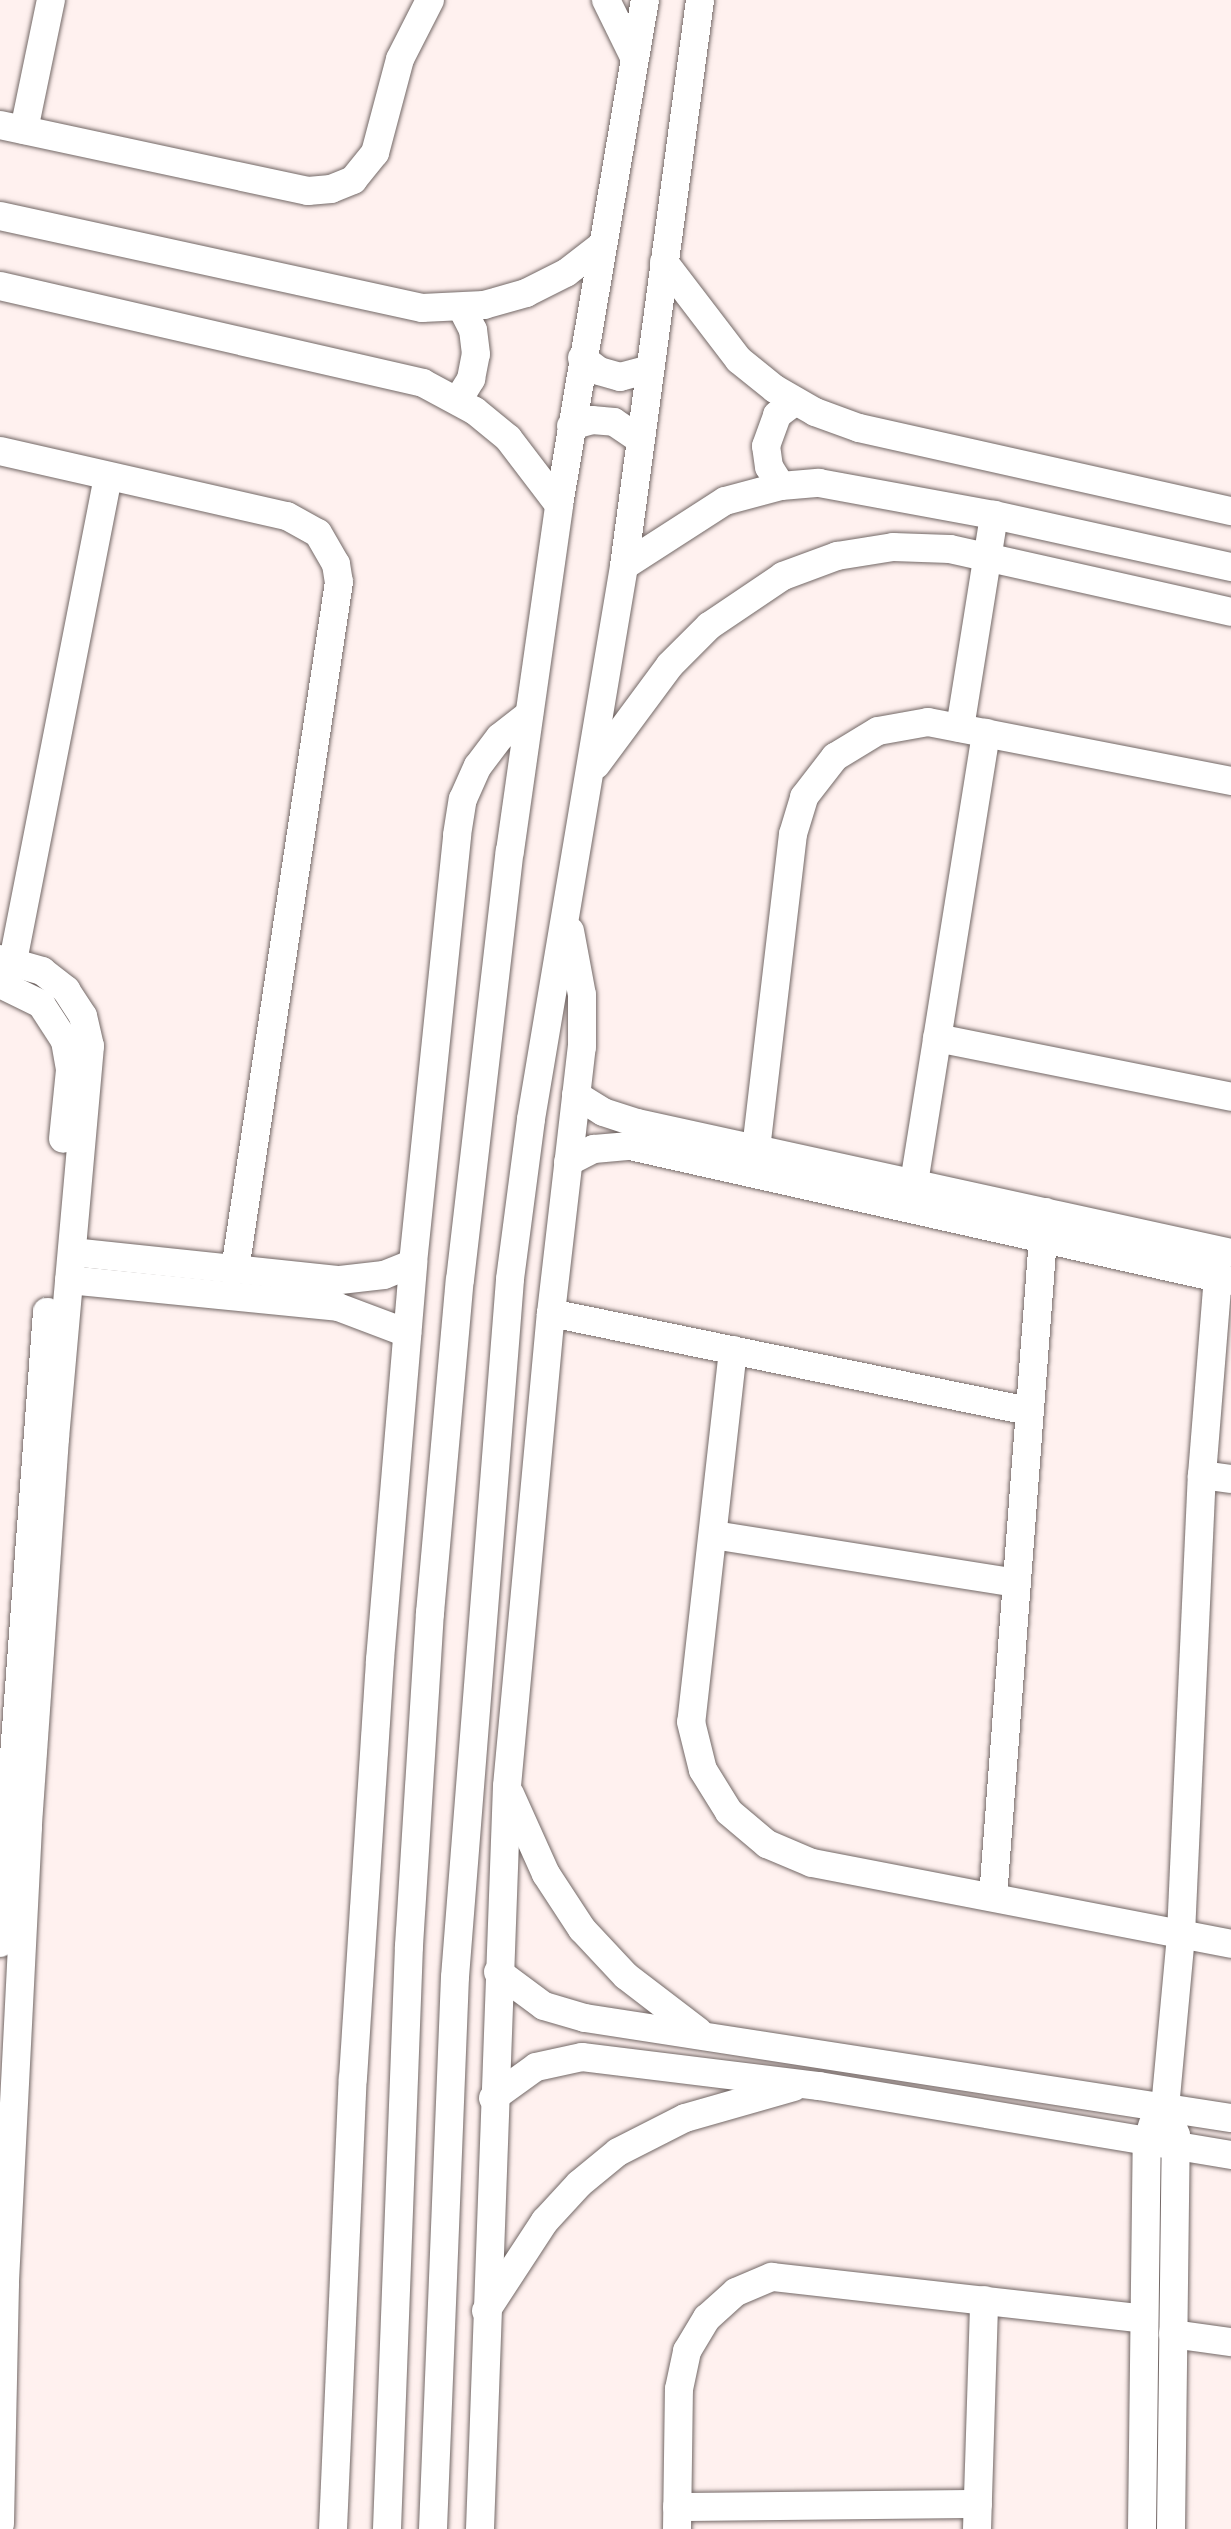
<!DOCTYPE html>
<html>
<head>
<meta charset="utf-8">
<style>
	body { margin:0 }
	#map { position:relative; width:1231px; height:2529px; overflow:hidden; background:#fff1ef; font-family:"PT Sans Narrow",sans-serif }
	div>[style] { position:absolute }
	.roads { filter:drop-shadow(0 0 2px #736866) drop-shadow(0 0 2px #736866) }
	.minor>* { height:28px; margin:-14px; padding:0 14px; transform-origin:14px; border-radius:14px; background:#fff }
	span { translate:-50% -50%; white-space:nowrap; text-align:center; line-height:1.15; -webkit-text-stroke:6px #fff; paint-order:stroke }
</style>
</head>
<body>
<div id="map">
	<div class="roads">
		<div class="minor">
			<div style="left:606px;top:0;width:64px;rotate:63.8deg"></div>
			<div style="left:0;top:125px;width:315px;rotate:12.1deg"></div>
			<div style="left:308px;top:191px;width:23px;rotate:-5deg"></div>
			<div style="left:331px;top:189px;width:24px;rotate:-22deg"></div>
			<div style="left:353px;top:180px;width:35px;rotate:-51deg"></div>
			<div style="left:375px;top:153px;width:97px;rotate:-75.1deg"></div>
			<div style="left:400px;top:59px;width:66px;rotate:-63deg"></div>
			<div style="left:24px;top:130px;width:133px;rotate:-78.3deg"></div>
			<div style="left:0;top:216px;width:432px;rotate:12.3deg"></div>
			<div style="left:422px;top:308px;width:62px;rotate:-2.8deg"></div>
			<div style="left:484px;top:305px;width:44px;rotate:-15.9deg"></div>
			<div style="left:526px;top:293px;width:45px;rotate:-26.6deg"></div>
			<div style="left:566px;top:273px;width:44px;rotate:-37.6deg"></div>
			<div style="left:664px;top:262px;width:123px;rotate:52.6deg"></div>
			<div style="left:739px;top:360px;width:46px;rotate:38.9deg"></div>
			<div style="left:775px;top:389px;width:46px;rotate:29.9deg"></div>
			<div style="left:815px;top:412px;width:47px;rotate:20deg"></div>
			<div style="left:859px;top:428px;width:381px;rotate:12.6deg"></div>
			<div style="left:0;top:286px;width:434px;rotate:12.9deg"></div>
			<div style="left:423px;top:383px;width:59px;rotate:28.3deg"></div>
			<div style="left:475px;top:411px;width:43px;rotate:39.3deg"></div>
			<div style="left:508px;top:438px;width:84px;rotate:52.7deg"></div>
			<div style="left:582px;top:358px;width:21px;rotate:37deg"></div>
			<div style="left:599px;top:371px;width:22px;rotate:16deg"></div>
			<div style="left:620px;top:377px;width:31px;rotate:-15deg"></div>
			<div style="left:458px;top:400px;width:25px;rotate:-58deg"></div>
			<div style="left:471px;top:379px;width:25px;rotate:-79deg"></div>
			<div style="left:476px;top:354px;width:24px;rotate:-97deg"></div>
			<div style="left:473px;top:330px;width:25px;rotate:-117deg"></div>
			<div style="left:571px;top:426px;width:22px;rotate:-16deg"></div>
			<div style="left:592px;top:420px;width:22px;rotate:5deg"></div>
			<div style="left:614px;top:422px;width:32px;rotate:34deg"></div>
			<div style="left:0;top:451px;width:294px;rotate:12.8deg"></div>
			<div style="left:287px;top:516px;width:35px;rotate:29deg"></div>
			<div style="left:318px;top:533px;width:36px;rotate:60deg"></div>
			<div style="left:336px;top:564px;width:18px;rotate:81deg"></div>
			<div style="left:339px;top:582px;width:696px;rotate:98.6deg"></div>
			<div style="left:781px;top:486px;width:22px;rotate:-122deg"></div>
			<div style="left:769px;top:467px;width:21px;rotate:-98deg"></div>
			<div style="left:766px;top:446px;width:33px;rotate:-70deg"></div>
			<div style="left:777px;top:415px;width:21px;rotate:-37deg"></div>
			<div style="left:624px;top:566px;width:120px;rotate:-32.8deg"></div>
			<div style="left:725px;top:501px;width:58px;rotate:-15deg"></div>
			<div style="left:781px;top:486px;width:38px;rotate:-5deg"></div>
			<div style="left:819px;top:483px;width:178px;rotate:10.4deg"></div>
			<div style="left:994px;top:515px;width:243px;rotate:12.4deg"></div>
			<div style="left:960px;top:728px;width:216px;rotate:-80.9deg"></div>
			<div style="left:596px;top:765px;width:124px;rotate:-53.5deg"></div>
			<div style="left:670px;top:665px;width:55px;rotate:-45deg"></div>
			<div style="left:709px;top:626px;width:89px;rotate:-34deg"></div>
			<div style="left:783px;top:576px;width:58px;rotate:-20.3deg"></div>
			<div style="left:837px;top:556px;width:57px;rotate:-9.1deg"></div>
			<div style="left:893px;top:547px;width:57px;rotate:2deg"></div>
			<div style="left:950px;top:549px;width:288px;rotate:12.6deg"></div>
			<div style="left:0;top:959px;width:44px;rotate:15.9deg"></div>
			<div style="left:42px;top:971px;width:31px;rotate:38deg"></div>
			<div style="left:66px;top:990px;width:31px;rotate:57deg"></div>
			<div style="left:83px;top:1016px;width:31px;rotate:77deg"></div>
			<div style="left:90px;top:1046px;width:394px;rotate:95.1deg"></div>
			<div style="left:55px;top:1438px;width:390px;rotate:94deg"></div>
			<div style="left:28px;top:1827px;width:458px;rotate:92.9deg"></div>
			<div style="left:5px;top:2284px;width:240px;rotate:91.2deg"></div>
			<div style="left:13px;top:961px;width:494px;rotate:-78.9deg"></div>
			<div style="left:0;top:984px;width:46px;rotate:26deg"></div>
			<div style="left:41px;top:1004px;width:44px;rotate:57deg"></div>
			<div style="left:65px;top:1041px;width:29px;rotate:80deg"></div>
			<div style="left:70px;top:1070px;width:69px;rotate:95.8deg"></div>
			<div style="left:937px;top:1038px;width:300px;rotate:11.3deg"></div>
			<div style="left:576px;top:1095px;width:32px;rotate:32deg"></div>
			<div style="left:603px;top:1112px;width:36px;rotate:18deg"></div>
			<div style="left:637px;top:1123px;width:608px;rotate:12.34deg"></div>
			<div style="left:756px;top:1149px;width:317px;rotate:-83.3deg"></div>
			<div style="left:793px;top:834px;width:39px;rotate:-73deg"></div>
			<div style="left:804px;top:797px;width:51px;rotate:-52.2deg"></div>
			<div style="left:835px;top:757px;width:50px;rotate:-31.2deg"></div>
			<div style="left:878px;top:731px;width:51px;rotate:-10.2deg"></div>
			<div style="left:928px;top:722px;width:309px;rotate:11deg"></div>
			<div style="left:568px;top:1162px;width:29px;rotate:-27deg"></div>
			<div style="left:594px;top:1149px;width:36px;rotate:-5deg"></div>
			<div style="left:630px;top:1146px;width:616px;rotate:12.66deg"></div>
			<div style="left:914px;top:1183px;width:456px;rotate:-80.9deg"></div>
			<div style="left:72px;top:1252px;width:269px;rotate:6deg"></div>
			<div style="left:340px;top:1280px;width:44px;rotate:-6.5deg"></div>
			<div style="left:384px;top:1275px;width:31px;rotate:-22deg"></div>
			<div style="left:69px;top:1280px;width:270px;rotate:5.7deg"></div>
			<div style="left:338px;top:1307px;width:74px;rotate:20.6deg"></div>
			<div style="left:551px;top:1313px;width:488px;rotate:11.6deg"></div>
			<div style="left:733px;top:1350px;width:374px;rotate:96.4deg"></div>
			<div style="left:691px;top:1722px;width:49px;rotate:76deg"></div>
			<div style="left:703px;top:1770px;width:49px;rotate:58.2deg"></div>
			<div style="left:729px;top:1812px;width:50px;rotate:40.1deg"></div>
			<div style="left:767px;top:1844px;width:49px;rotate:22.9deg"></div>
			<div style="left:812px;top:1863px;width:427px;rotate:10.9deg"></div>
			<div style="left:1202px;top:1475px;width:29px;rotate:8deg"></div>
			<div style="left:714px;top:1535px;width:306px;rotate:9deg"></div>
			<div style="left:510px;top:1794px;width:88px;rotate:65.8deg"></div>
			<div style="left:546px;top:1874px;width:66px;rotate:56.8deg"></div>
			<div style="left:582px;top:1929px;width:64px;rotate:46.9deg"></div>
			<div style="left:626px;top:1976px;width:91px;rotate:37.4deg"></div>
			<div style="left:993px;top:1897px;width:687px;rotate:-85.66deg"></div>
			<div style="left:0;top:1943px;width:633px;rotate:-85.74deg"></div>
			<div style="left:498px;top:1972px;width:57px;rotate:36.5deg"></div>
			<div style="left:544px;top:2006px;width:43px;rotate:16.3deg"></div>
			<div style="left:585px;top:2018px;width:654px;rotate:8.8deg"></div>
			<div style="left:493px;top:2098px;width:53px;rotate:-35.8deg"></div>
			<div style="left:536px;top:2067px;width:47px;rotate:-12.3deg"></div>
			<div style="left:582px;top:2057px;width:239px;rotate:7deg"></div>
			<div style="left:819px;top:2086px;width:418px;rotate:9.5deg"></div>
			<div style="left:486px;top:2311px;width:108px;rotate:-56.8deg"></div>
			<div style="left:545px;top:2221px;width:50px;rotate:-47.4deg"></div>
			<div style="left:579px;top:2184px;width:50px;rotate:-39.4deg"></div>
			<div style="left:618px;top:2152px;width:75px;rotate:-26.9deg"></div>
			<div style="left:685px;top:2118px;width:113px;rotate:-15.9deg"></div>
			<div style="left:1173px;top:2334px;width:59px;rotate:7.9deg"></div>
			<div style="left:677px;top:2507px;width:301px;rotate:-0.6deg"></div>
			<div style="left:333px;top:2529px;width:451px;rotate:-87.5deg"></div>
			<div style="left:353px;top:2078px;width:419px;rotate:-86.3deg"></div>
			<div style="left:380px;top:1660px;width:398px;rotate:-85.2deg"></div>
			<div style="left:413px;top:1263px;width:430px;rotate:-84.1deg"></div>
			<div style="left:457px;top:835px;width:36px;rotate:-81deg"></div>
			<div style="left:463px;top:799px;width:36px;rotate:-66deg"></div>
			<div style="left:478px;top:766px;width:36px;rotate:-53deg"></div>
			<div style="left:500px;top:737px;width:37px;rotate:-38deg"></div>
			<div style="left:387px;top:2529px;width:583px;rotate:-87.84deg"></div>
			<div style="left:409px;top:1946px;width:334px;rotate:-86.4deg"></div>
			<div style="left:430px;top:1613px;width:334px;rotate:-84.9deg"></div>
			<div style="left:460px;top:1280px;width:432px;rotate:-83.4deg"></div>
			<div style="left:510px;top:851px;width:349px;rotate:-81.9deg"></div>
			<div style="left:559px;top:505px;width:512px;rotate:-80.34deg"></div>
			<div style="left:433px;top:2529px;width:552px;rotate:-87.72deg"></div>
			<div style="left:455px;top:1977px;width:700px;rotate:-85.49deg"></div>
			<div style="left:510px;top:1279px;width:161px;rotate:-82.5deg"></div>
			<div style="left:531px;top:1119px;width:561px;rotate:-80.45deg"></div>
			<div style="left:624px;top:566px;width:571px;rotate:-82.35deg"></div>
			<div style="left:480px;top:2529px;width:743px;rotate:-87.92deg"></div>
			<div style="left:507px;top:1786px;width:475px;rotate:-84.7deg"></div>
			<div style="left:551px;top:1313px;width:268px;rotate:-83.4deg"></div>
			<div style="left:582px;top:1047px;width:52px;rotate:-90deg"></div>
			<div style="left:582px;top:995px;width:65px;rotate:-100.6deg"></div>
			<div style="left:677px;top:2529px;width:140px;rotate:-89.2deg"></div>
			<div style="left:679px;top:2389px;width:39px;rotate:-78deg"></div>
			<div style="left:687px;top:2351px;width:39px;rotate:-59deg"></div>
			<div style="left:707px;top:2318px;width:39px;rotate:-42deg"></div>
			<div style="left:736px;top:2292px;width:39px;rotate:-23deg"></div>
			<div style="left:772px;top:2277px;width:374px;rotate:6.4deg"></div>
			<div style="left:977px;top:2529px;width:229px;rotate:-88.2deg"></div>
			<div style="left:1142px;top:2529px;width:387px;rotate:-89.3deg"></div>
			<div style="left:1147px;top:2142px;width:19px;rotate:-72deg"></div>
			<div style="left:1171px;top:2529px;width:394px;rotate:-89.3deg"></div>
			<div style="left:1176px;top:2135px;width:29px;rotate:-112deg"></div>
			<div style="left:1165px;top:2108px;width:175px;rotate:-84.7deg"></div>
			<div style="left:1181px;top:1934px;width:459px;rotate:-87.4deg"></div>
			<div style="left:1202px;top:1475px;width:198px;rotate:-85.4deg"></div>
		</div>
	</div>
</div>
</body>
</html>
